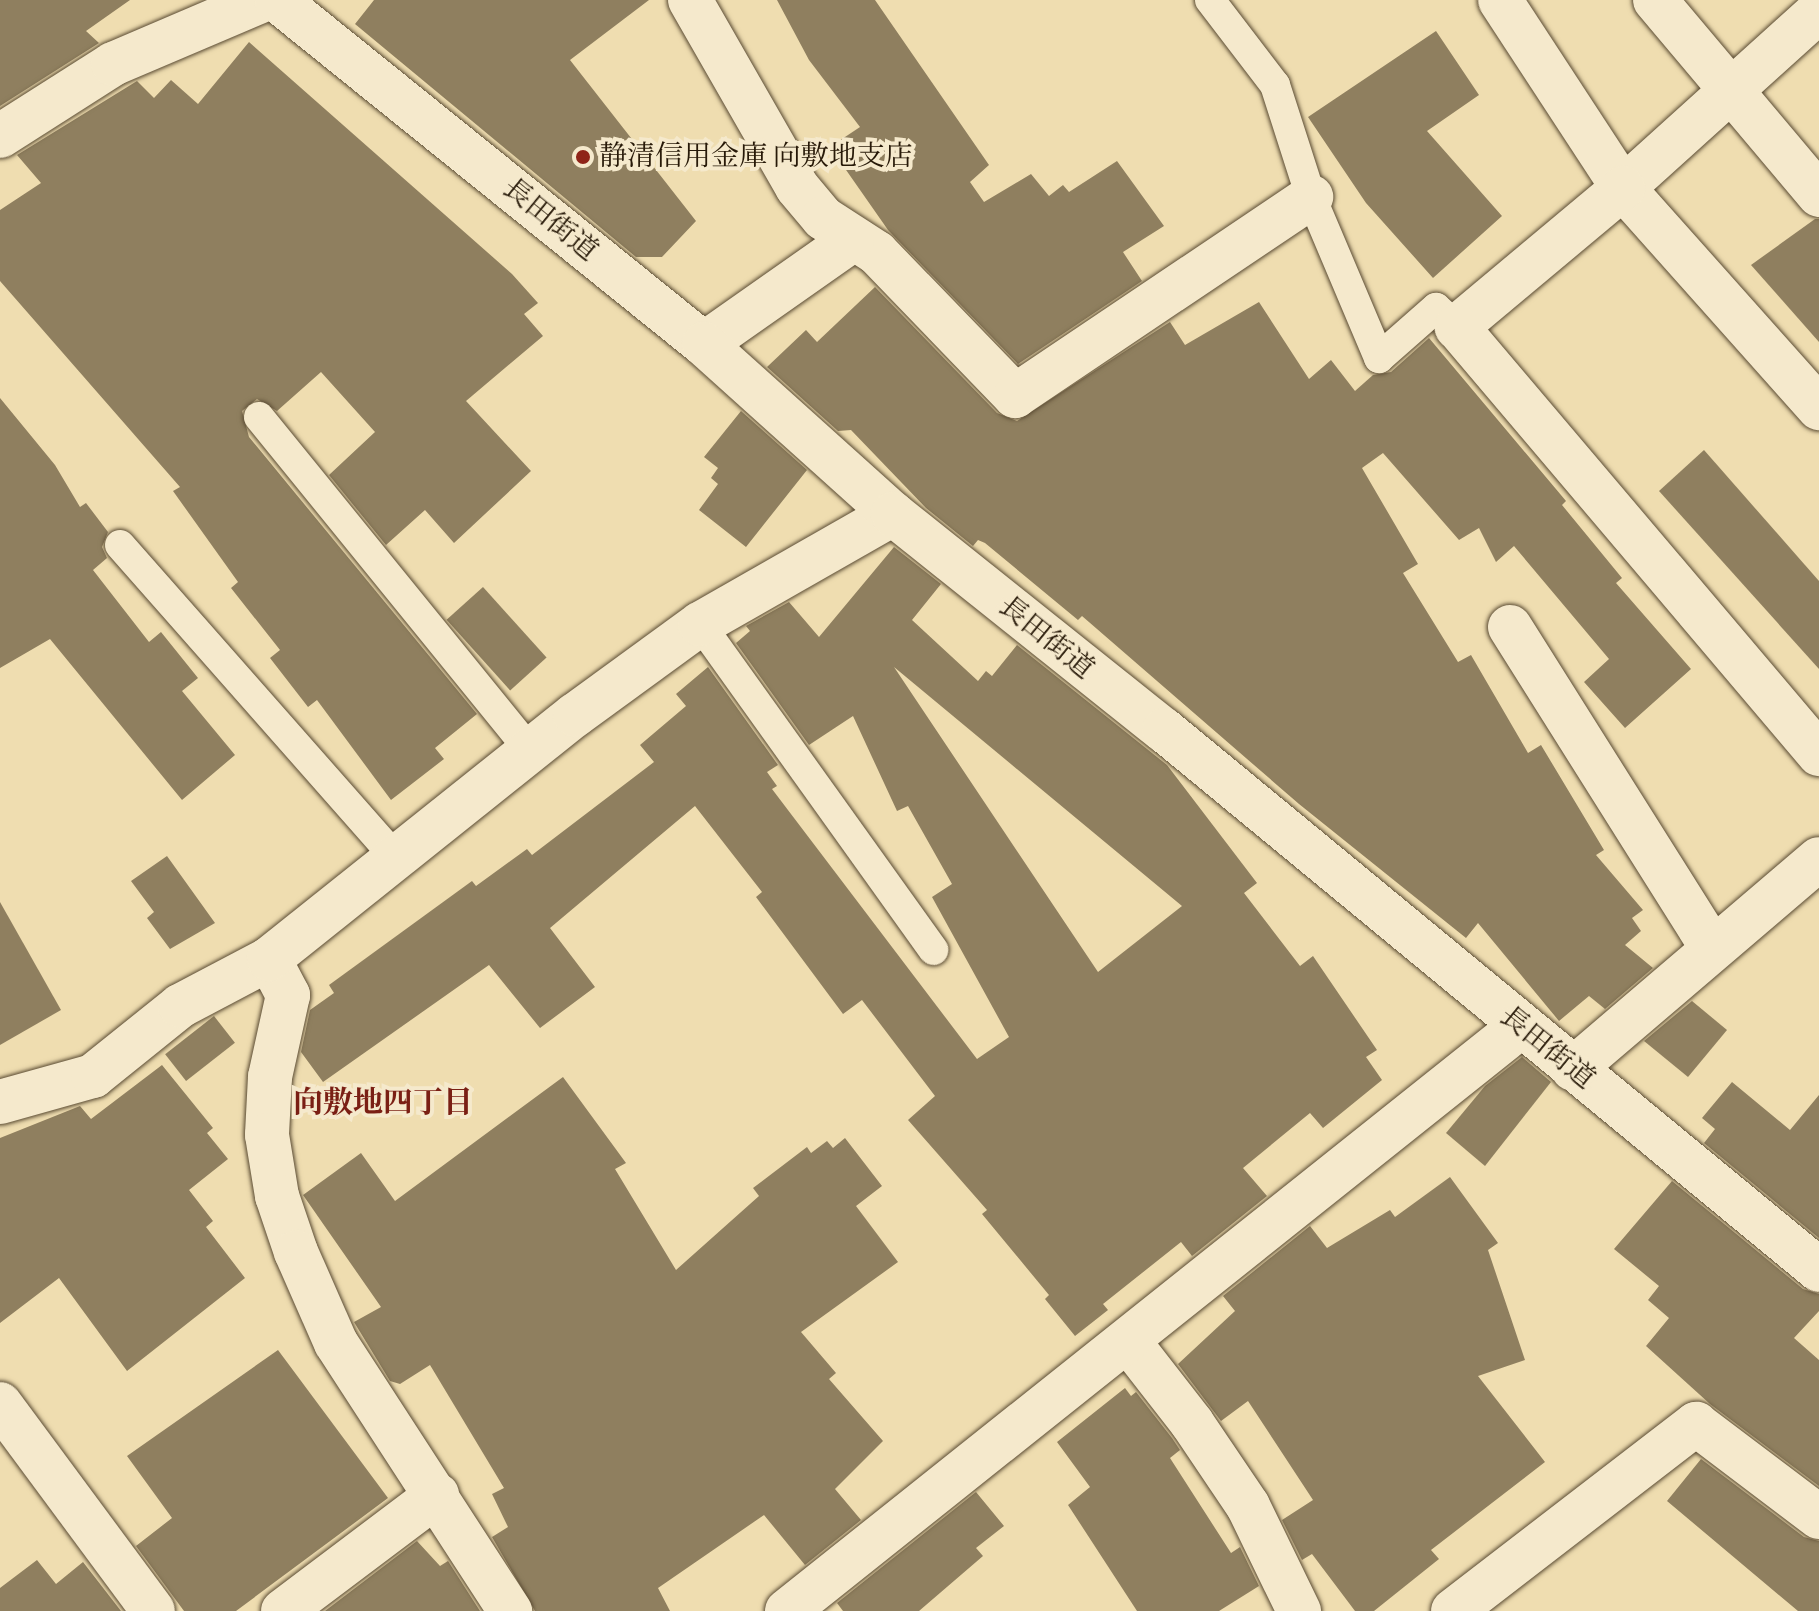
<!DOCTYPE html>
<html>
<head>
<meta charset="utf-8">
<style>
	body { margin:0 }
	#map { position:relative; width:1819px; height:1611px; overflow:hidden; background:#efddb0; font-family:"Libre Bodoni","Noto Serif JP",serif }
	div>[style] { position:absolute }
	.building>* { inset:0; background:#8f7f5f; transform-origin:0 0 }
	.roads { filter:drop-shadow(0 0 2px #594a32) drop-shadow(0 0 2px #594a32) }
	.lane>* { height:30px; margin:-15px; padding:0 15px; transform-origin:15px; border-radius:15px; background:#f5e9cc }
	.street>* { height:44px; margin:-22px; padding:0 22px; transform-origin:22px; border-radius:22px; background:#f5e9cc }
	.secondary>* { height:44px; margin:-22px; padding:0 22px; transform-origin:22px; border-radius:22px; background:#f5e9cc }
	.dots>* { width:22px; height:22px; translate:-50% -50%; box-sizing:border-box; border:4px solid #f5e9cc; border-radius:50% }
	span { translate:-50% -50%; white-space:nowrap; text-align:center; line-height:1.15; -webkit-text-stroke:8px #f5e9cc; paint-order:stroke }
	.poi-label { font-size:28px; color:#271908 }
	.left { translate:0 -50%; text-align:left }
	.street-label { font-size:28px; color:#271908 }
	.neighbourhood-label { font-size:30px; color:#7a1f14; font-weight:700 }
</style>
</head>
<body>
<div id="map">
	<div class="building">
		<div style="clip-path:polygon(0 0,130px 0,86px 31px,99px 43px,0 106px)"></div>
		<div style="clip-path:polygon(374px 0,649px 0,570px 60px,696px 221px,662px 257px,636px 257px,355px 24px)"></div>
		<div style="clip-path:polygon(777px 0,875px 0,989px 165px,970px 182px,984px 202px,1031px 174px,1049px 196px,1063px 185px,1069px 192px,1117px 161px,1164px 226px,1123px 252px,1142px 281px,1018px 364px,888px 230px,830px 147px,860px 127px,809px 60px)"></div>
		<div style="clip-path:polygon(1436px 31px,1479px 95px,1427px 131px,1502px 216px,1433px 278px,1366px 203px,1308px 117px)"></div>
		<div style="clip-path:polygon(249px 42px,512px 274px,538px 303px,524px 314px,543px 336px,466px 401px,531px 471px,454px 543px,425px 510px,386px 545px,329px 475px,375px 432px,321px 372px,277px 411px,257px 399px,242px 411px,249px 437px,477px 714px,435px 748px,444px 759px,391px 800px,317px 700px,308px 707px,270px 658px,280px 650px,231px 588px,238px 582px,173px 491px,180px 487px,0 281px,0 210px,41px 183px,17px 155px,137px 81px,154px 98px,171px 80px,198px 104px)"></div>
		<div style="clip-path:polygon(1815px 219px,1819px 219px,1819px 342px,1751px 265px)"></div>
		<div style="clip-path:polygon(875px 287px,997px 413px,1017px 421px,1170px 322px,1185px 345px,1259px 302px,1309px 379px,1331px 360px,1355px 391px,1373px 375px,1391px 372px,1429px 338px,1566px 501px,1562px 505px,1622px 578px,1616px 583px,1691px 669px,1625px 728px,1584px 682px,1609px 659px,1514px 546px,1496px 562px,1479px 528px,1459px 540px,1383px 453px,1362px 468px,1418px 564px,1403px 573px,1458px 662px,1471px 655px,1528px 753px,1541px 745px,1604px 850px,1596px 855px,1643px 910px,1632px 918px,1641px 931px,1625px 945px,1653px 968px,1605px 1009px,1589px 996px,1559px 1021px,1478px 923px,1466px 938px,1299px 804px,1082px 616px,1078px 620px,985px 543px,978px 540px,973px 546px,926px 508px,851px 430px,838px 431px,767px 367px,806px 330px,817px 342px)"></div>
		<div style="clip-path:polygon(0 398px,55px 465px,80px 507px,86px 503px,108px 532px,102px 547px,107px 558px,93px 570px,149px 642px,161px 632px,198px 678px,182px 691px,235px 755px,182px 800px,50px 639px,0 668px)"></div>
		<div style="clip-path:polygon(741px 411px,807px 470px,746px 547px,699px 510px,718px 484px,711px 478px,718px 468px,704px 457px)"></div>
		<div style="clip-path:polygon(1704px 450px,1819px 581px,1819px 669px,1659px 491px)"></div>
		<div style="clip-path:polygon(evenodd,894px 547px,941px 584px,912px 620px,978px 681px,986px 671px,992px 676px,1017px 645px,1167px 765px,1257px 883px,1244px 893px,1300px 966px,1313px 956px,1377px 1050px,1366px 1057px,1382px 1080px,1323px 1128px,1310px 1113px,1243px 1168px,1267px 1196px,1192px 1256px,1181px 1242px,1103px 1304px,1108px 1310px,1075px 1336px,1045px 1299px,1049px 1295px,982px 1214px,987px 1210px,908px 1120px,935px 1096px,862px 1000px,843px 1014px,756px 897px,762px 892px,695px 806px,550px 928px,595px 987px,540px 1028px,489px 965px,323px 1082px,301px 1052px,310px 1010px,334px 993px,329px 985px,472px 881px,476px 886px,527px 849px,532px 855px,654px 762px,640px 745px,686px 706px,676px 694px,708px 667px,778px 765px,767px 772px,777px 786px,772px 789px,977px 1059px,1009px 1037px,932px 897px,952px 884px,908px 806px,897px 811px,853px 716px,809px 745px,736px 643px,750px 631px,746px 626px,789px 602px,819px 637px,894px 547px,894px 667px,1182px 906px,1098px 972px,894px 667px)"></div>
		<div style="left:483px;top:587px;width:95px;height:49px;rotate:48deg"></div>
		<div style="clip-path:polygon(167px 856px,215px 923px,170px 949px,147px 918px,154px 912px,131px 881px)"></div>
		<div style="clip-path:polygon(0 902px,61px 1010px,0 1045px)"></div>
		<div style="clip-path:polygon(1692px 1001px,1727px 1030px,1688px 1077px,1644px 1041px)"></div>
		<div style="left:214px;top:1016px;width:34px;height:62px;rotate:52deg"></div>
		<div style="clip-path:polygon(1522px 1057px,1551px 1082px,1485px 1166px,1446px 1133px,1485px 1086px)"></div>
		<div style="clip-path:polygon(162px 1065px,213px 1128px,207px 1133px,228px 1159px,189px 1190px,213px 1221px,206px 1227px,245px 1278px,127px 1371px,59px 1278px,0 1323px,0 1138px,80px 1106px,91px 1119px)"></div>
		<div style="clip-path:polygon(563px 1077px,626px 1163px,615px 1169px,676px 1270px,759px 1196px,753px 1188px,807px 1147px,811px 1153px,827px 1141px,833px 1148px,845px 1138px,882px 1186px,856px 1206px,898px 1262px,801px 1332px,836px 1373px,829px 1379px,883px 1441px,835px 1489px,861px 1520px,805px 1565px,764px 1515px,658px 1588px,670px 1611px,535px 1611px,492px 1537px,508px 1527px,492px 1494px,504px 1488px,430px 1365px,400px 1384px,390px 1381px,354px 1322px,381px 1307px,303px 1195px,361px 1153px,395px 1201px)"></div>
		<div style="clip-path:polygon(1732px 1082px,1790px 1130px,1819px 1095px,1819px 1238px,1704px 1143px,1715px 1129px,1702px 1118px)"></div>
		<div style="clip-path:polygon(1450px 1177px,1498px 1243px,1488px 1250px,1525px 1360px,1478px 1376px,1545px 1462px,1431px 1550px,1439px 1559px,1374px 1611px,1355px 1611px,1312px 1554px,1302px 1560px,1282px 1520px,1313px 1500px,1248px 1401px,1221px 1421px,1178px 1364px,1235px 1311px,1223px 1296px,1310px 1226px,1327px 1248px,1390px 1210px,1395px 1217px)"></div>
		<div style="clip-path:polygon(1672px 1181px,1803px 1289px,1819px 1294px,1819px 1311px,1794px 1338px,1819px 1360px,1819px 1486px,1710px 1404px,1646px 1346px,1669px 1318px,1648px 1300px,1659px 1286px,1614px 1249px)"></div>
		<div style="clip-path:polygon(278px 1350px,388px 1498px,236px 1611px,184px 1611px,136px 1546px,172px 1518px,127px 1456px)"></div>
		<div style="clip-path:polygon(1125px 1388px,1131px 1396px,1136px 1392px,1172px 1438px,1180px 1450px,1170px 1458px,1231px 1553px,1240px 1547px,1259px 1586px,1219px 1611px,1137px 1611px,1068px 1505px,1090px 1487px,1057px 1442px)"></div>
		<div style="clip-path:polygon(1701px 1459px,1804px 1537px,1819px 1541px,1819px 1611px,1798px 1611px,1667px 1501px)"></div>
		<div style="clip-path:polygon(976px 1492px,1004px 1526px,976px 1548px,983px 1556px,919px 1611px,843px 1611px,837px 1603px)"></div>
		<div style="clip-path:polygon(417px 1541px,440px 1566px,448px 1561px,480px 1611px,325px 1611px)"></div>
		<div style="clip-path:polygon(37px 1560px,56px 1584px,83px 1562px,121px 1611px,0 1611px,0 1588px)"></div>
	</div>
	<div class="roads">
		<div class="lane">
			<div style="left:1210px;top:0;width:107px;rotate:52.6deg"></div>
			<div style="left:1275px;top:85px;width:118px;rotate:72.2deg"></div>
			<div style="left:1311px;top:197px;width:175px;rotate:67.1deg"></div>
			<div style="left:1379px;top:358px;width:76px;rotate:-41.3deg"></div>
			<div style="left:1436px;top:308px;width:28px;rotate:42deg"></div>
			<div style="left:259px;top:417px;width:430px;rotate:50.9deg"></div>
			<div style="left:120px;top:545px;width:414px;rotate:48.6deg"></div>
			<div style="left:700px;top:624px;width:401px;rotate:54.4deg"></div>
		</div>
		<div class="street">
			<div style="left:690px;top:0;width:215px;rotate:60.2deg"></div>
			<div style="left:797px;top:187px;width:40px;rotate:50deg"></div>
			<div style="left:823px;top:218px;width:64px;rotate:32.9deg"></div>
			<div style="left:877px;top:253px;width:199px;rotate:46deg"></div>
			<div style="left:1015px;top:396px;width:357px;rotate:-33.9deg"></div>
			<div style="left:1500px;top:0;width:225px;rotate:56.8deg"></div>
			<div style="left:1623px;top:188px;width:295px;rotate:48.3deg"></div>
			<div style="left:1655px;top:0;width:255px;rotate:49.9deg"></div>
			<div style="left:1819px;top:11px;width:264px;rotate:137.9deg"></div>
			<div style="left:1623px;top:188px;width:217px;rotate:140.1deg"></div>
			<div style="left:1457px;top:327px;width:560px;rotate:49.71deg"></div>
			<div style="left:0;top:136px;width:134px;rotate:-32.5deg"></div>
			<div style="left:113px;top:64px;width:163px;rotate:-23.1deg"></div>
			<div style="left:704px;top:344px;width:181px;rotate:-35.1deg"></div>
			<div style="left:1510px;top:627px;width:377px;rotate:57.8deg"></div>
			<div style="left:269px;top:959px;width:41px;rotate:62.2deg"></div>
			<div style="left:288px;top:995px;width:84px;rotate:102.4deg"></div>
			<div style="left:270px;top:1077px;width:58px;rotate:93deg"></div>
			<div style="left:267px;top:1135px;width:62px;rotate:80.7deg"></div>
			<div style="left:277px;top:1196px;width:59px;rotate:71.3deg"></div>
			<div style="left:296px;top:1252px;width:99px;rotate:66.3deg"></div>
			<div style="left:336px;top:1343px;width:320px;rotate:57deg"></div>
			<div style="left:1573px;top:1069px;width:323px;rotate:-40.5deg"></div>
			<div style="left:0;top:1102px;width:97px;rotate:-15.6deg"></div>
			<div style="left:93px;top:1076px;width:112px;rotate:-38.8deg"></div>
			<div style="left:180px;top:1006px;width:101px;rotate:-27.8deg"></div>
			<div style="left:269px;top:959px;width:391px;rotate:-38.6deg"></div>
			<div style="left:575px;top:715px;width:155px;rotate:-36.1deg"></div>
			<div style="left:700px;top:624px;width:222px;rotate:-29.7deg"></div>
			<div style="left:1129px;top:1342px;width:103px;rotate:52.1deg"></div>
			<div style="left:1192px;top:1423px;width:100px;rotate:56deg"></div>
			<div style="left:1248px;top:1506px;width:117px;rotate:64.1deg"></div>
			<div style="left:0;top:1404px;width:257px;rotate:53.5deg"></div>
			<div style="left:283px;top:1611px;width:193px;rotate:-37deg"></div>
			<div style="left:787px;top:1611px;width:939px;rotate:-38.55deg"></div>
			<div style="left:1453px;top:1611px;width:307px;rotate:-37.6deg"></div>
			<div style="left:1696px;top:1424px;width:154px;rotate:37.1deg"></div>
		</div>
		<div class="secondary">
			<div style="left:277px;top:0;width:548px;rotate:38.86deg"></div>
			<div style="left:704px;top:344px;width:254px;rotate:42deg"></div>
			<div style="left:893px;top:514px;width:347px;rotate:38.6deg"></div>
			<div style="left:1164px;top:730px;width:849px;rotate:39.5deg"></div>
		</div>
	</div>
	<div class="dots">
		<div style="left:583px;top:157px;background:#8f2418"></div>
	</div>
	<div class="poi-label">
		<span class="left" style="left:599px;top:157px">静清信用金庫 向敷地支店</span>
	</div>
	<div class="street-label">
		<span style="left:550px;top:220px;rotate:39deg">長田街道</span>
		<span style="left:1046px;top:638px;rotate:39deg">長田街道</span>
		<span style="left:1547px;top:1048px;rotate:39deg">長田街道</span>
	</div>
	<div class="neighbourhood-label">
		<span style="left:383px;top:1103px">向敷地四丁目</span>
	</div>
</div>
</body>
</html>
